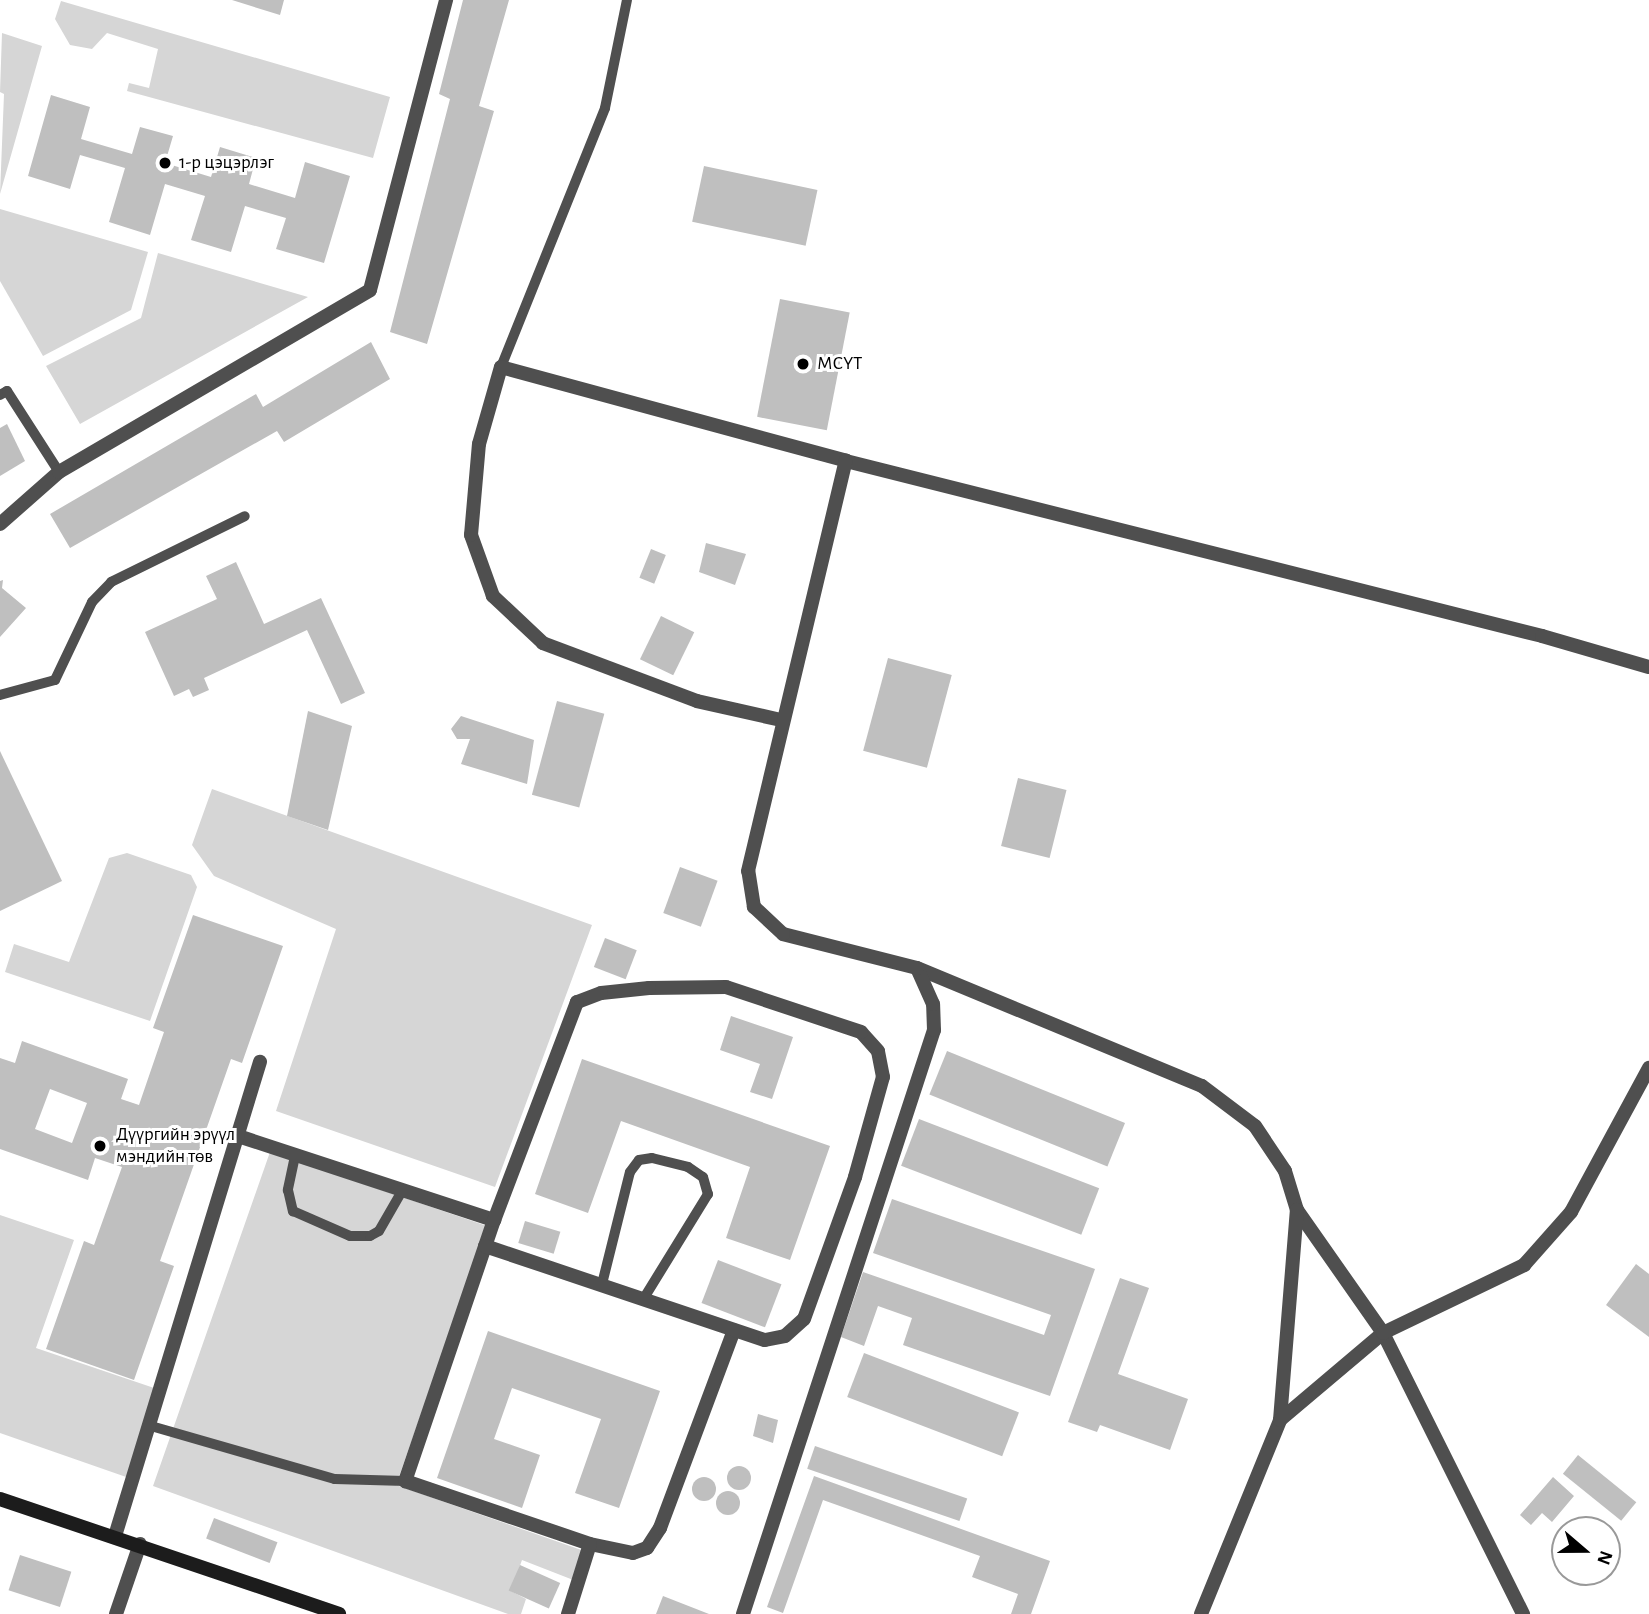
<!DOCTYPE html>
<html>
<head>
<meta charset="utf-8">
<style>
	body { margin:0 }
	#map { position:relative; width:1649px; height:1614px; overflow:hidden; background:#fff; font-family:"Alegreya Sans",sans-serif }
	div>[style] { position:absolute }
	.green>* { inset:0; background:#d6d6d6 }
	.building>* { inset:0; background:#bfbfbf; transform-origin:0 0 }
	.round { border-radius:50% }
	.lane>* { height:10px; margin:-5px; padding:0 5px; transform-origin:5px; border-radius:5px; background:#4f4f4f }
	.street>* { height:14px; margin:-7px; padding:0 7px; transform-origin:7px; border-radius:7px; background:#4f4f4f }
	.secondary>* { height:14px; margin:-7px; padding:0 7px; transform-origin:7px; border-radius:7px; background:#1c1c1c }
	.dots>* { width:19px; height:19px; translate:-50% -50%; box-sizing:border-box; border:4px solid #fff; border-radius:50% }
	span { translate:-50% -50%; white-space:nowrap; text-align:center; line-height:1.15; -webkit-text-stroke:6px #fff; paint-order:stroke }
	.poi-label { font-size:19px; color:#000 }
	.left { translate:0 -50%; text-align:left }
	.north { position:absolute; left:1551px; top:1516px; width:70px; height:70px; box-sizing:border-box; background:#fff; border:2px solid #999; border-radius:50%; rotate:110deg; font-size:19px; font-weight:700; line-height:28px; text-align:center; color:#000 }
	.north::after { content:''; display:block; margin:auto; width:24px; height:32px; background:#000; clip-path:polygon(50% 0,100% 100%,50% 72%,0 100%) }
</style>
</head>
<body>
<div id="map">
	<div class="green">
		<div style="clip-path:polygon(61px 1px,390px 97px,373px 158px,127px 91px,129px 83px,149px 88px,158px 49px,107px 33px,92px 49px,70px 45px,55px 19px)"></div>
		<div style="clip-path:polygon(2px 33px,42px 46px,0 194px,4px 94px,0 92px)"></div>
		<div style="clip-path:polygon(0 209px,148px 252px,131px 310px,43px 356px,0 281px)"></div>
		<div style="clip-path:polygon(158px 253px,308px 297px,80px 424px,46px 366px,141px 318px)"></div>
		<div style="clip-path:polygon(212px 789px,592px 925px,495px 1187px,276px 1111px,336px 929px,214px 876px,192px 845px)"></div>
		<div style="clip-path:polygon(127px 853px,191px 875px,197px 887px,150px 1021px,5px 972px,14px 944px,69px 962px,109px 858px)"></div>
		<div style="clip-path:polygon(270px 1152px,487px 1226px,396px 1485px,590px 1553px,581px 1583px,522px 1560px,511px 1591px,526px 1599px,521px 1614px,508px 1614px,153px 1486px)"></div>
		<div style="clip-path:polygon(0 1215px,74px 1240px,36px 1348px,160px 1390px,129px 1478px,0 1433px)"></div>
	</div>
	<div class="building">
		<div style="clip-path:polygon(232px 0,284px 0,280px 15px)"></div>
		<div style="clip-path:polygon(463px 0,509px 0,479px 106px,494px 111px,427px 344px,390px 332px,450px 99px,439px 94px)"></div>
		<div style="clip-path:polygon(51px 95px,90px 107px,81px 139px,132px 154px,140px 127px,173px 136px,165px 163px,211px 177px,220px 147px,256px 158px,249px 184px,295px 198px,305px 162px,350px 176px,324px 263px,276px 249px,286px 218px,245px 206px,231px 252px,191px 240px,205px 196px,165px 184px,150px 235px,109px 222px,125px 168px,80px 155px,70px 189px,28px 176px)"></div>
		<div style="left:704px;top:166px;width:116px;height:57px;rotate:12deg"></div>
		<div style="left:780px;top:299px;width:71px;height:120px;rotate:11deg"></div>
		<div style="clip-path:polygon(371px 342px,390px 379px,284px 442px,277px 431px,70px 548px,50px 514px,256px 394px,263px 407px)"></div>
		<div style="clip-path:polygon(7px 424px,25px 461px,0 476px,0 428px)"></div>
		<div style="clip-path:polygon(706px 543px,746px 554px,735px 585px,699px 572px)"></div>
		<div style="left:651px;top:549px;width:16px;height:31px;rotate:22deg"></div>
		<div style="clip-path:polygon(236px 562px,264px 624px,321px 598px,365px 693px,341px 704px,307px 630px,204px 678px,209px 690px,193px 697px,189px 689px,174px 696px,145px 632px,217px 599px,206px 576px)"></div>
		<div style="clip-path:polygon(3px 580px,2px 588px,26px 608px,0 637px,0 581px)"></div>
		<div style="left:661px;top:616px;width:37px;height:48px;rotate:26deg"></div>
		<div style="left:888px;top:658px;width:66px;height:96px;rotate:15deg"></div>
		<div style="left:557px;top:701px;width:49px;height:97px;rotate:15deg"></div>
		<div style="clip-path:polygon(308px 711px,352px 726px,328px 830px,287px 816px)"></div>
		<div style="clip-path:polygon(461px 716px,534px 740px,527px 784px,461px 764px,470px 739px,457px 739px,451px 729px)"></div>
		<div style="clip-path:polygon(0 751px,62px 881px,0 911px)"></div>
		<div style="left:1018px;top:778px;width:50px;height:70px;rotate:14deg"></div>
		<div style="left:680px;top:867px;width:40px;height:49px;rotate:20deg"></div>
		<div style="clip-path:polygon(evenodd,193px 915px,283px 946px,242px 1063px,231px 1059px,160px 1261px,174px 1266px,134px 1380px,46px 1349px,84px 1241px,94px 1245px,122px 1167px,95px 1158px,88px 1180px,0 1149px,0 1058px,15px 1063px,22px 1041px,128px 1079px,121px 1099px,139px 1105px,164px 1032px,153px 1028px,193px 915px,50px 1089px,87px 1103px,72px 1143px,35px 1129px,50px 1089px)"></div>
		<div style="left:605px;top:938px;width:34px;height:31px;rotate:21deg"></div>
		<div style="clip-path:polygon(731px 1016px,793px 1037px,772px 1099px,750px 1092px,760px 1064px,720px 1050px)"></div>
		<div style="left:947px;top:1051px;width:192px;height:47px;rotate:22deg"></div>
		<div style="clip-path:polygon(582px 1059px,830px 1146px,790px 1260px,726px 1238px,750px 1167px,621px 1121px,588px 1213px,535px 1194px)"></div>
		<div style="left:919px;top:1119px;width:193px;height:50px;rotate:21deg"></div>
		<div style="clip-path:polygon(892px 1199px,1095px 1269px,1050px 1396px,903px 1345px,912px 1318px,878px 1306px,864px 1346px,841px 1337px,863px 1272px,1044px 1335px,1051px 1315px,873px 1253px)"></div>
		<div style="left:525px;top:1221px;width:37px;height:23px;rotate:17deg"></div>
		<div style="left:718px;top:1260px;width:68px;height:46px;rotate:21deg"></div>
		<div style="clip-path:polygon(1636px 1264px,1649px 1274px,1649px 1337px,1606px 1305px)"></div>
		<div style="clip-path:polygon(1120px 1278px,1149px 1288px,1118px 1374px,1188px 1399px,1170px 1450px,1100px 1425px,1097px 1432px,1068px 1422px)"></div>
		<div style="clip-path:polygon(488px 1331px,660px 1391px,619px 1508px,575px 1493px,601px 1419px,512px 1388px,494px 1439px,540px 1455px,522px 1508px,437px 1478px)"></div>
		<div style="left:864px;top:1353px;width:166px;height:47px;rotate:21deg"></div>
		<div style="clip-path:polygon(758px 1414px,778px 1420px,773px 1443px,753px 1436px)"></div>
		<div style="left:815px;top:1446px;width:161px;height:24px;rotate:19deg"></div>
		<div style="left:1578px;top:1455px;width:75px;height:24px;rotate:39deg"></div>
		<div class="round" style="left:727px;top:1466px;width:24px;height:24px"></div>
		<div style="clip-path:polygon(814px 1476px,1050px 1561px,1031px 1614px,1011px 1614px,1018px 1594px,972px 1577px,980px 1556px,823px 1500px,783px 1613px,767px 1607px)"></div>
		<div class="round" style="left:692px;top:1477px;width:24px;height:24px"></div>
		<div style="clip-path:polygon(1553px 1477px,1574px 1496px,1552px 1522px,1542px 1513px,1531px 1525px,1520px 1515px)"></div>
		<div class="round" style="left:716px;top:1491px;width:24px;height:24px"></div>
		<div style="left:214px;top:1518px;width:68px;height:22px;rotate:21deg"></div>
		<div style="left:20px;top:1555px;width:54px;height:37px;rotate:18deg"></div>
		<div style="left:520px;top:1565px;width:44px;height:28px;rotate:24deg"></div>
		<div style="clip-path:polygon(663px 1596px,709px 1614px,656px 1614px)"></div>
	</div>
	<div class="lane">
		<div style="left:501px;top:367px;width:279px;rotate:-68.1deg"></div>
		<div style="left:605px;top:108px;width:110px;rotate:-78.5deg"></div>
		<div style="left:0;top:395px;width:8px;rotate:-30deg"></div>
		<div style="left:7px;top:391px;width:96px;rotate:57.3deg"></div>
		<div style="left:0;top:695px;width:57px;rotate:-15.3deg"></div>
		<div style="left:55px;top:680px;width:86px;rotate:-64.6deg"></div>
		<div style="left:92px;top:602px;width:28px;rotate:-46deg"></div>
		<div style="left:111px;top:582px;width:149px;rotate:-26.2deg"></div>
		<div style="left:295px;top:1156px;width:35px;rotate:102deg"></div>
		<div style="left:288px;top:1190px;width:22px;rotate:77deg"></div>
		<div style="left:293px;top:1211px;width:62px;rotate:23.7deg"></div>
		<div style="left:350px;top:1236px;width:20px"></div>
		<div style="left:370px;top:1236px;width:10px;rotate:-29deg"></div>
		<div style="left:379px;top:1231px;width:46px;rotate:-60.1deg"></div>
		<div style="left:602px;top:1284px;width:115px;rotate:-76deg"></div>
		<div style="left:630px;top:1172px;width:15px;rotate:-53deg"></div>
		<div style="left:639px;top:1160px;width:13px;rotate:-9deg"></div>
		<div style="left:652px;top:1158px;width:37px;rotate:14deg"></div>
		<div style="left:688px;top:1167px;width:18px;rotate:34deg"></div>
		<div style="left:703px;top:1177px;width:18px;rotate:74deg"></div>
		<div style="left:708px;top:1194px;width:122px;rotate:121.6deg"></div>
		<div style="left:151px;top:1426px;width:191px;rotate:16.1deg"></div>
		<div style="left:335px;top:1479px;width:70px;rotate:1.6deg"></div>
	</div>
	<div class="street">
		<div style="left:0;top:524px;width:79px;rotate:-41.4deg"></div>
		<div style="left:59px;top:472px;width:360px;rotate:-30.3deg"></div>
		<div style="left:370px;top:290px;width:300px;rotate:-75.3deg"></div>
		<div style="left:781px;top:720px;width:86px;rotate:-167.3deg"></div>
		<div style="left:697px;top:701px;width:165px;rotate:-159.4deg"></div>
		<div style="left:543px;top:643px;width:69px;rotate:-136.8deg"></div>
		<div style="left:493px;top:596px;width:65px;rotate:-109.8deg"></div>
		<div style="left:471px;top:535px;width:91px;rotate:-85deg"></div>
		<div style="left:479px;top:444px;width:80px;rotate:-74.1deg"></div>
		<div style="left:501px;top:367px;width:358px;rotate:15.2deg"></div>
		<div style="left:846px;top:461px;width:718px;rotate:14.11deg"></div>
		<div style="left:1542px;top:636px;width:111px;rotate:16.2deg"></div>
		<div style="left:917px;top:968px;width:308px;rotate:22.5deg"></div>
		<div style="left:1202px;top:1086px;width:66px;rotate:37deg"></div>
		<div style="left:1255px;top:1126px;width:54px;rotate:56.3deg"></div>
		<div style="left:1285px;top:1171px;width:41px;rotate:72.9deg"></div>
		<div style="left:1297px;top:1210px;width:150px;rotate:55deg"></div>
		<div style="left:1383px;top:1333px;width:314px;rotate:63.5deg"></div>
		<div style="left:235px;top:1135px;width:273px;rotate:18.2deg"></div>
		<div style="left:494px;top:1220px;width:276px;rotate:108.8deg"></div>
		<div style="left:405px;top:1481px;width:195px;rotate:18.8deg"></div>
		<div style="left:590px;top:1544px;width:44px;rotate:11.8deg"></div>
		<div style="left:633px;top:1553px;width:15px;rotate:-20deg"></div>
		<div style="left:647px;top:1548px;width:24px;rotate:-57deg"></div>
		<div style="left:660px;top:1528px;width:211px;rotate:-69.5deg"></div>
		<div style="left:485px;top:1246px;width:295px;rotate:18.6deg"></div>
		<div style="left:765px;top:1340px;width:20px;rotate:-11deg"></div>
		<div style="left:785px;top:1336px;width:25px;rotate:-42deg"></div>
		<div style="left:804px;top:1319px;width:151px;rotate:-70.2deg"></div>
		<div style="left:855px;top:1177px;width:104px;rotate:-74.4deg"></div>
		<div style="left:883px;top:1077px;width:26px;rotate:-101deg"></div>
		<div style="left:878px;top:1051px;width:25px;rotate:-132deg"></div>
		<div style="left:861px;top:1032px;width:142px;rotate:-161.6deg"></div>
		<div style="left:726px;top:987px;width:77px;rotate:179.3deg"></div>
		<div style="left:649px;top:988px;width:48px;rotate:174.1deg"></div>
		<div style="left:601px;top:993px;width:26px;rotate:159deg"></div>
		<div style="left:577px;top:1002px;width:233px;rotate:110.8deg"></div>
		<div style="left:1280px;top:1420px;width:211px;rotate:-85.4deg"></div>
		<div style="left:115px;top:1536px;width:496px;rotate:-73deg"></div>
		<div style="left:116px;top:1614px;width:74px;rotate:-71.1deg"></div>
		<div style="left:568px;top:1614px;width:73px;rotate:-72.6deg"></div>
		<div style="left:743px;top:1614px;width:614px;rotate:-71.89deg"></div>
		<div style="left:934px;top:1030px;width:26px;rotate:-92deg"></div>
		<div style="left:933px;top:1004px;width:39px;rotate:-114deg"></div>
		<div style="left:917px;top:968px;width:138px;rotate:-165.8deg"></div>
		<div style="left:783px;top:934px;width:40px;rotate:-137deg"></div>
		<div style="left:754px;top:907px;width:36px;rotate:-99deg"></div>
		<div style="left:748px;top:871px;width:422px;rotate:-76.6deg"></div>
		<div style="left:1201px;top:1614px;width:209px;rotate:-67.8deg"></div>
		<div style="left:1280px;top:1420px;width:135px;rotate:-40.2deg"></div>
		<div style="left:1383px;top:1333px;width:157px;rotate:-25.7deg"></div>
		<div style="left:1524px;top:1265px;width:71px;rotate:-48.4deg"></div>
		<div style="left:1571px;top:1212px;width:164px;rotate:-61.6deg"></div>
	</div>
	<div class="secondary">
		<div style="left:0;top:1499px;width:358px;rotate:18.7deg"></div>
	</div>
	<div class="dots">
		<div style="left:165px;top:163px;background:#000"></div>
		<div style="left:803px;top:364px;background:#000"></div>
		<div style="left:100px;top:1146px;background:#000"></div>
	</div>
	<div class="poi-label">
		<span class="left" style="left:179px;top:163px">1-р цэцэрлэг</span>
		<span class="left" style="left:817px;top:364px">МСҮТ</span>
		<span class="left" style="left:116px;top:1146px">Дүүргийн эрүүл<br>мэндийн төв</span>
	</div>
	<div class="north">N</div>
</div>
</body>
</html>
